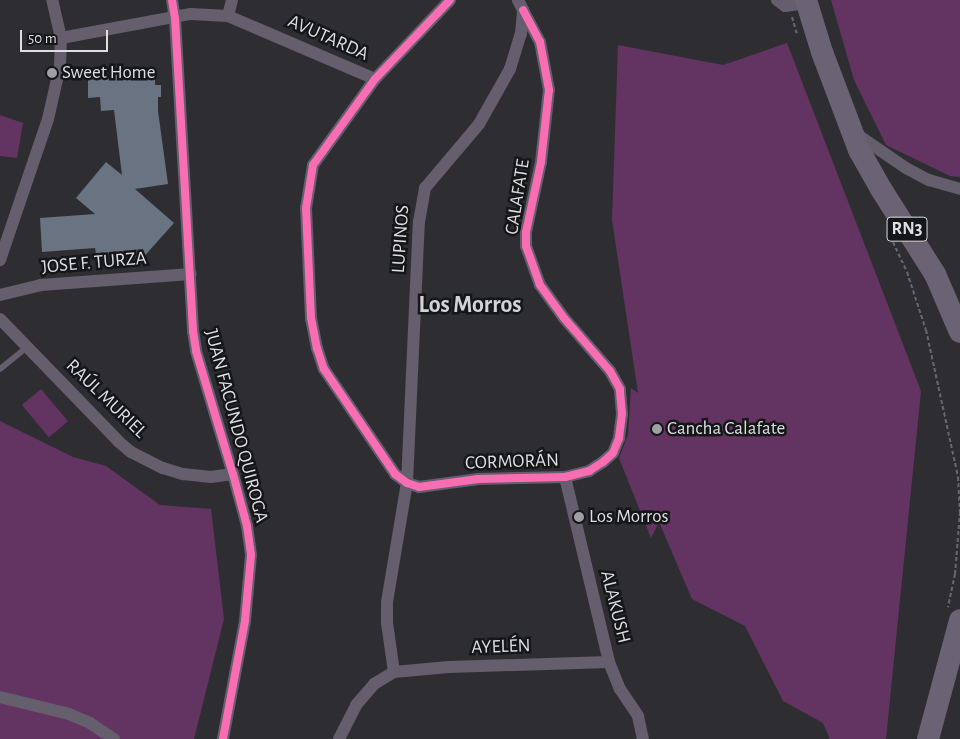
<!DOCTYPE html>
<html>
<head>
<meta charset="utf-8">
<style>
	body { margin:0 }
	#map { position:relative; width:960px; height:739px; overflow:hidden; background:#2e2e32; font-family:"Alegreya Sans",sans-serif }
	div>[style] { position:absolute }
	.green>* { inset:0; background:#633461; transform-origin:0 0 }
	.building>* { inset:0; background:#697382 }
	.path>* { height:2px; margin-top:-1px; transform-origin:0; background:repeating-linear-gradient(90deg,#6a6671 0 4px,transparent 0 6.5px) }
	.lane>* { height:6px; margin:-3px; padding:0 3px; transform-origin:3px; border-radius:3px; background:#645e6d }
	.street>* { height:12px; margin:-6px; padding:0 6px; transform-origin:6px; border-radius:6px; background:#645e6d }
	.highway>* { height:22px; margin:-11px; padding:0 11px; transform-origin:11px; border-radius:11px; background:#6a6373 }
	.cycleway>* { height:8px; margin:-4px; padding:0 4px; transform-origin:4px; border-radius:4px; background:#f96db3 }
	.dots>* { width:14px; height:14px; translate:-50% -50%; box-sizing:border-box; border:2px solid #151618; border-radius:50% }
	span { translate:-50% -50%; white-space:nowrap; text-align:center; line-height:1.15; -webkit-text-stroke:5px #151618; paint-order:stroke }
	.shield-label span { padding:1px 4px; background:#151618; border:1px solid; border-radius:4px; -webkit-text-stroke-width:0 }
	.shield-label { font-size:18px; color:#dedee2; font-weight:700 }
	.street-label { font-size:19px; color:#dedee2 }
	.poi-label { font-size:19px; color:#dedee2 }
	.left { translate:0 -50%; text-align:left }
	.district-label { font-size:24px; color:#d2d2da; font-weight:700 }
	.scale { position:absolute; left:20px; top:30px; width:88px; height:22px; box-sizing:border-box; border:2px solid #dedee2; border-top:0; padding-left:6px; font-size:15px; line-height:18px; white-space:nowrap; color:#dedee2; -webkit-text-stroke:4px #151618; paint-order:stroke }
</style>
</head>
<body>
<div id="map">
	<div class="green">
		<div style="clip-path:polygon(831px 0,960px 0,960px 177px,950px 176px,886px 145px,854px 80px)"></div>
		<div style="clip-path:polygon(787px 43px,921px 391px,886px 739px,830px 739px,823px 723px,783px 701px,745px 626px,692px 599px,659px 522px,651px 538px,619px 458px,628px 435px,631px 388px,638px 393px,612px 220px,618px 45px,723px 65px)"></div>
		<div style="clip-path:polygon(0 115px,23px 123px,17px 158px,0 156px)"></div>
		<div style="left:41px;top:389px;width:42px;height:25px;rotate:50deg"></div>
		<div style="clip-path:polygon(0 421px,73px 457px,106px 466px,160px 505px,211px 509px,224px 619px,194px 739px,0 739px)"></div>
	</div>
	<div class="building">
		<div style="clip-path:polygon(125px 68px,130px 69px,131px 72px,141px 72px,148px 69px,155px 72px,155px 85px,161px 85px,161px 97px,158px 97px,158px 111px,168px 184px,135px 189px,174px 223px,140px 261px,129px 252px,96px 254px,95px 248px,42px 252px,40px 218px,95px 214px,76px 198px,106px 162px,122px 175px,114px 110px,101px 111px,100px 97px,88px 98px,88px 77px,113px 76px,113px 71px,122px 71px)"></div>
	</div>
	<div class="path">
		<div style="left:792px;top:17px;width:18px;rotate:74deg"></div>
		<div style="left:893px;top:242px;width:33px;rotate:65deg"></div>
		<div style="left:907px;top:272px;width:61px;rotate:71.9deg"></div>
		<div style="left:926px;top:330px;width:150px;rotate:77.7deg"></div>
		<div style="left:958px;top:477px;width:35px;rotate:87deg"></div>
		<div style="left:960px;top:512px;width:62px;rotate:94.6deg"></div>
		<div style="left:955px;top:574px;width:34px;rotate:102deg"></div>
	</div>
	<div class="lane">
		<div style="left:0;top:369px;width:35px;rotate:-39deg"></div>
	</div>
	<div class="street">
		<div style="left:172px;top:0;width:18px;rotate:81deg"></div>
		<div style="left:175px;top:18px;width:314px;rotate:86.7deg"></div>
		<div style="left:193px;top:331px;width:20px;rotate:81deg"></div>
		<div style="left:196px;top:351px;width:128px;rotate:73.3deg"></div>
		<div style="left:233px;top:474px;width:54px;rotate:74.9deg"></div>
		<div style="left:247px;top:526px;width:29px;rotate:82deg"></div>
		<div style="left:251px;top:555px;width:66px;rotate:95.2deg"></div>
		<div style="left:245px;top:621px;width:120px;rotate:100.6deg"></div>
		<div style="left:450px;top:0;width:109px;rotate:133.5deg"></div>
		<div style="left:375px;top:79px;width:106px;rotate:125.8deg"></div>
		<div style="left:313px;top:165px;width:44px;rotate:99.2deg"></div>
		<div style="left:306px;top:208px;width:110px;rotate:87.4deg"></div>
		<div style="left:311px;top:318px;width:31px;rotate:79deg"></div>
		<div style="left:317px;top:348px;width:22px;rotate:72deg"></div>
		<div style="left:324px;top:369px;width:127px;rotate:55.9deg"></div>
		<div style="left:395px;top:474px;width:15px;rotate:37deg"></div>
		<div style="left:407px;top:483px;width:13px;rotate:18deg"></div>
		<div style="left:419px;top:487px;width:60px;rotate:-7.7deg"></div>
		<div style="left:478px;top:479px;width:87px;rotate:-1.3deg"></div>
		<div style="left:565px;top:477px;width:25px;rotate:-14deg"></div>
		<div style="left:589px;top:471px;width:17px;rotate:-33deg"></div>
		<div style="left:603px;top:462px;width:13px;rotate:-42deg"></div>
		<div style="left:613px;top:453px;width:16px;rotate:-68deg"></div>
		<div style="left:619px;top:438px;width:24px;rotate:-83deg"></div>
		<div style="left:622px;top:414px;width:25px;rotate:-95deg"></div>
		<div style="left:620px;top:389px;width:21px;rotate:-119deg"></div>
		<div style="left:610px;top:371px;width:70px;rotate:-131deg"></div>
		<div style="left:564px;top:318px;width:41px;rotate:-126deg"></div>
		<div style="left:540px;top:285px;width:41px;rotate:-109.7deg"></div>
		<div style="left:526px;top:246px;width:14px;rotate:-90deg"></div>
		<div style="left:526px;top:232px;width:72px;rotate:-77.9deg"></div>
		<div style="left:541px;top:162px;width:72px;rotate:-83.7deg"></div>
		<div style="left:549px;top:90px;width:49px;rotate:-100.6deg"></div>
		<div style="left:540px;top:42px;width:36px;rotate:-118deg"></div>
		<div style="left:777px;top:0;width:10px;rotate:37deg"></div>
		<div style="left:785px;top:6px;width:22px;rotate:-8deg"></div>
		<div style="left:228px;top:16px;width:16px;rotate:-76deg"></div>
		<div style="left:61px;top:38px;width:132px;rotate:-10.5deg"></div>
		<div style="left:191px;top:14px;width:37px;rotate:3deg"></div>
		<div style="left:228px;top:16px;width:160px;rotate:23.2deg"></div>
		<div style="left:855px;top:133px;width:62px;rotate:34.5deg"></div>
		<div style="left:906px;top:168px;width:26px;rotate:28deg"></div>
		<div style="left:929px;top:180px;width:32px;rotate:16deg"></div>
		<div style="left:0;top:260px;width:149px;rotate:-71.2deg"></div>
		<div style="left:48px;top:119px;width:54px;rotate:-77.2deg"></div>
		<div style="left:60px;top:66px;width:28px;rotate:-88deg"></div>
		<div style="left:61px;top:38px;width:39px;rotate:-103deg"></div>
		<div style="left:0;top:295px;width:42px;rotate:-13.7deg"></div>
		<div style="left:41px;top:285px;width:150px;rotate:-4.2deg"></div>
		<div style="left:0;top:319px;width:171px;rotate:45.9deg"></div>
		<div style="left:119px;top:442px;width:16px;rotate:40deg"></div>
		<div style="left:131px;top:452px;width:36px;rotate:27deg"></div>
		<div style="left:163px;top:468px;width:21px;rotate:17deg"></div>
		<div style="left:183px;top:474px;width:28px;rotate:6deg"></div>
		<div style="left:211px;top:477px;width:22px;rotate:-8deg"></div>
		<div style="left:565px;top:477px;width:190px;rotate:76.6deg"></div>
		<div style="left:609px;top:662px;width:29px;rotate:68deg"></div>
		<div style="left:620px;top:689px;width:32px;rotate:56deg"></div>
		<div style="left:638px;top:716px;width:24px;rotate:78deg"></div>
		<div style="left:394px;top:672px;width:55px;rotate:-5.2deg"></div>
		<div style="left:449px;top:667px;width:160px;rotate:-1.8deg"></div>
		<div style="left:0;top:697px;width:71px;rotate:13.8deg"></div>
		<div style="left:69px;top:714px;width:23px;rotate:23deg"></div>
		<div style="left:90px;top:723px;width:29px;rotate:34deg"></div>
		<div style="left:339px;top:739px;width:38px;rotate:-63deg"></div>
		<div style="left:356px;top:705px;width:28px;rotate:-49deg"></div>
		<div style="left:374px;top:684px;width:23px;rotate:-31deg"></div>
		<div style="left:394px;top:672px;width:49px;rotate:-98.1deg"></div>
		<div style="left:387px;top:623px;width:21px;rotate:-90deg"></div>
		<div style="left:387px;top:602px;width:121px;rotate:-80.5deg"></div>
		<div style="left:407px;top:483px;width:261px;rotate:-87.4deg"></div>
		<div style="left:419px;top:222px;width:35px;rotate:-80deg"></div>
		<div style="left:425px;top:188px;width:84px;rotate:-49.8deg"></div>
		<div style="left:479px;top:124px;width:63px;rotate:-60.6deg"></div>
		<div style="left:510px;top:69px;width:37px;rotate:-73deg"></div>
		<div style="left:521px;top:34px;width:24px;rotate:-85deg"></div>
		<div style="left:523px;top:10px;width:11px;rotate:-117deg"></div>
	</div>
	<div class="highway">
		<div style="left:806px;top:0;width:54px;rotate:72.9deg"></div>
		<div style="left:822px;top:52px;width:105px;rotate:69.3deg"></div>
		<div style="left:859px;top:150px;width:45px;rotate:60.6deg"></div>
		<div style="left:881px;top:189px;width:101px;rotate:57.6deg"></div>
		<div style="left:935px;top:274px;width:63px;rotate:66.7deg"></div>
		<div style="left:928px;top:739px;width:123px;rotate:-74.9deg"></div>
	</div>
	<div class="cycleway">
		<div style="left:172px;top:0;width:18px;rotate:81deg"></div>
		<div style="left:175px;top:18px;width:314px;rotate:86.7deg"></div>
		<div style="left:193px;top:331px;width:20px;rotate:81deg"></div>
		<div style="left:196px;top:351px;width:128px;rotate:73.3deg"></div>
		<div style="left:233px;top:474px;width:54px;rotate:74.9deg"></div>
		<div style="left:247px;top:526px;width:29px;rotate:82deg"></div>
		<div style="left:251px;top:555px;width:66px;rotate:95.2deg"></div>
		<div style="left:245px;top:621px;width:120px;rotate:100.6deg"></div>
		<div style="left:450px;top:0;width:109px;rotate:133.5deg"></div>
		<div style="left:375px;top:79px;width:106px;rotate:125.8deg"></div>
		<div style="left:313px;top:165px;width:44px;rotate:99.2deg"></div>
		<div style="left:306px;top:208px;width:110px;rotate:87.4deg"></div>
		<div style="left:311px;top:318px;width:31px;rotate:79deg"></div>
		<div style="left:317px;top:348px;width:22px;rotate:72deg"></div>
		<div style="left:324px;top:369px;width:127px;rotate:55.9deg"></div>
		<div style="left:395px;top:474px;width:15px;rotate:37deg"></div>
		<div style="left:407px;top:483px;width:13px;rotate:18deg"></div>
		<div style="left:419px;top:487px;width:60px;rotate:-7.7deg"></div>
		<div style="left:478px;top:479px;width:87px;rotate:-1.3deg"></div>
		<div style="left:565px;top:477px;width:25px;rotate:-14deg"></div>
		<div style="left:589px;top:471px;width:17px;rotate:-33deg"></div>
		<div style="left:603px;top:462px;width:13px;rotate:-42deg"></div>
		<div style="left:613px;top:453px;width:16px;rotate:-68deg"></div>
		<div style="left:619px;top:438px;width:24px;rotate:-83deg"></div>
		<div style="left:622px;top:414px;width:25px;rotate:-95deg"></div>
		<div style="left:620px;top:389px;width:21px;rotate:-119deg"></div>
		<div style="left:610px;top:371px;width:70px;rotate:-131deg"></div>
		<div style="left:564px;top:318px;width:41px;rotate:-126deg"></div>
		<div style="left:540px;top:285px;width:41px;rotate:-109.7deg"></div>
		<div style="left:526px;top:246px;width:14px;rotate:-90deg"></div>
		<div style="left:526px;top:232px;width:72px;rotate:-77.9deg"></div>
		<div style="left:541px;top:162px;width:72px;rotate:-83.7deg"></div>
		<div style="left:549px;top:90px;width:49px;rotate:-100.6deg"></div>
		<div style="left:540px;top:42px;width:36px;rotate:-118deg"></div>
	</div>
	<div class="dots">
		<div style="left:52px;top:73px;background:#a0a0a4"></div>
		<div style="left:657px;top:429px;background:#a0a0a4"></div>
		<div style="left:579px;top:517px;background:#a0a0a4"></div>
	</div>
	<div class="shield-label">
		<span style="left:907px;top:229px">RN3</span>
	</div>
	<div class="street-label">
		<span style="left:328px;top:38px;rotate:24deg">AVUTARDA</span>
		<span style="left:518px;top:197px;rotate:-81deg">CALAFATE</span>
		<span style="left:401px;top:239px;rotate:-86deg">LUPINOS</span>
		<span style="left:94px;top:263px;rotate:-5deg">JOSE F. TURZA</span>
		<span style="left:106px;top:399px;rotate:44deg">RAÚL MURIEL</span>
		<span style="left:236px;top:426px;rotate:75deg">JUAN FACUNDO QUIROGA</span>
		<span style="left:512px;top:462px;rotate:-2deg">CORMORÁN</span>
		<span style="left:615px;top:607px;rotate:76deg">ALAKUSH</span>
		<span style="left:501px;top:647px;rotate:-2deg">AYELÉN</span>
	</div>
	<div class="poi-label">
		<span class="left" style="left:62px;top:73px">Sweet Home</span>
		<span class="left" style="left:667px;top:429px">Cancha Calafate</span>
		<span class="left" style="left:589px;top:517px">Los Morros</span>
	</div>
	<div class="district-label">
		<span style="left:470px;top:306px">Los Morros</span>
	</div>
	<div class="scale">50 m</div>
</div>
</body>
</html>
